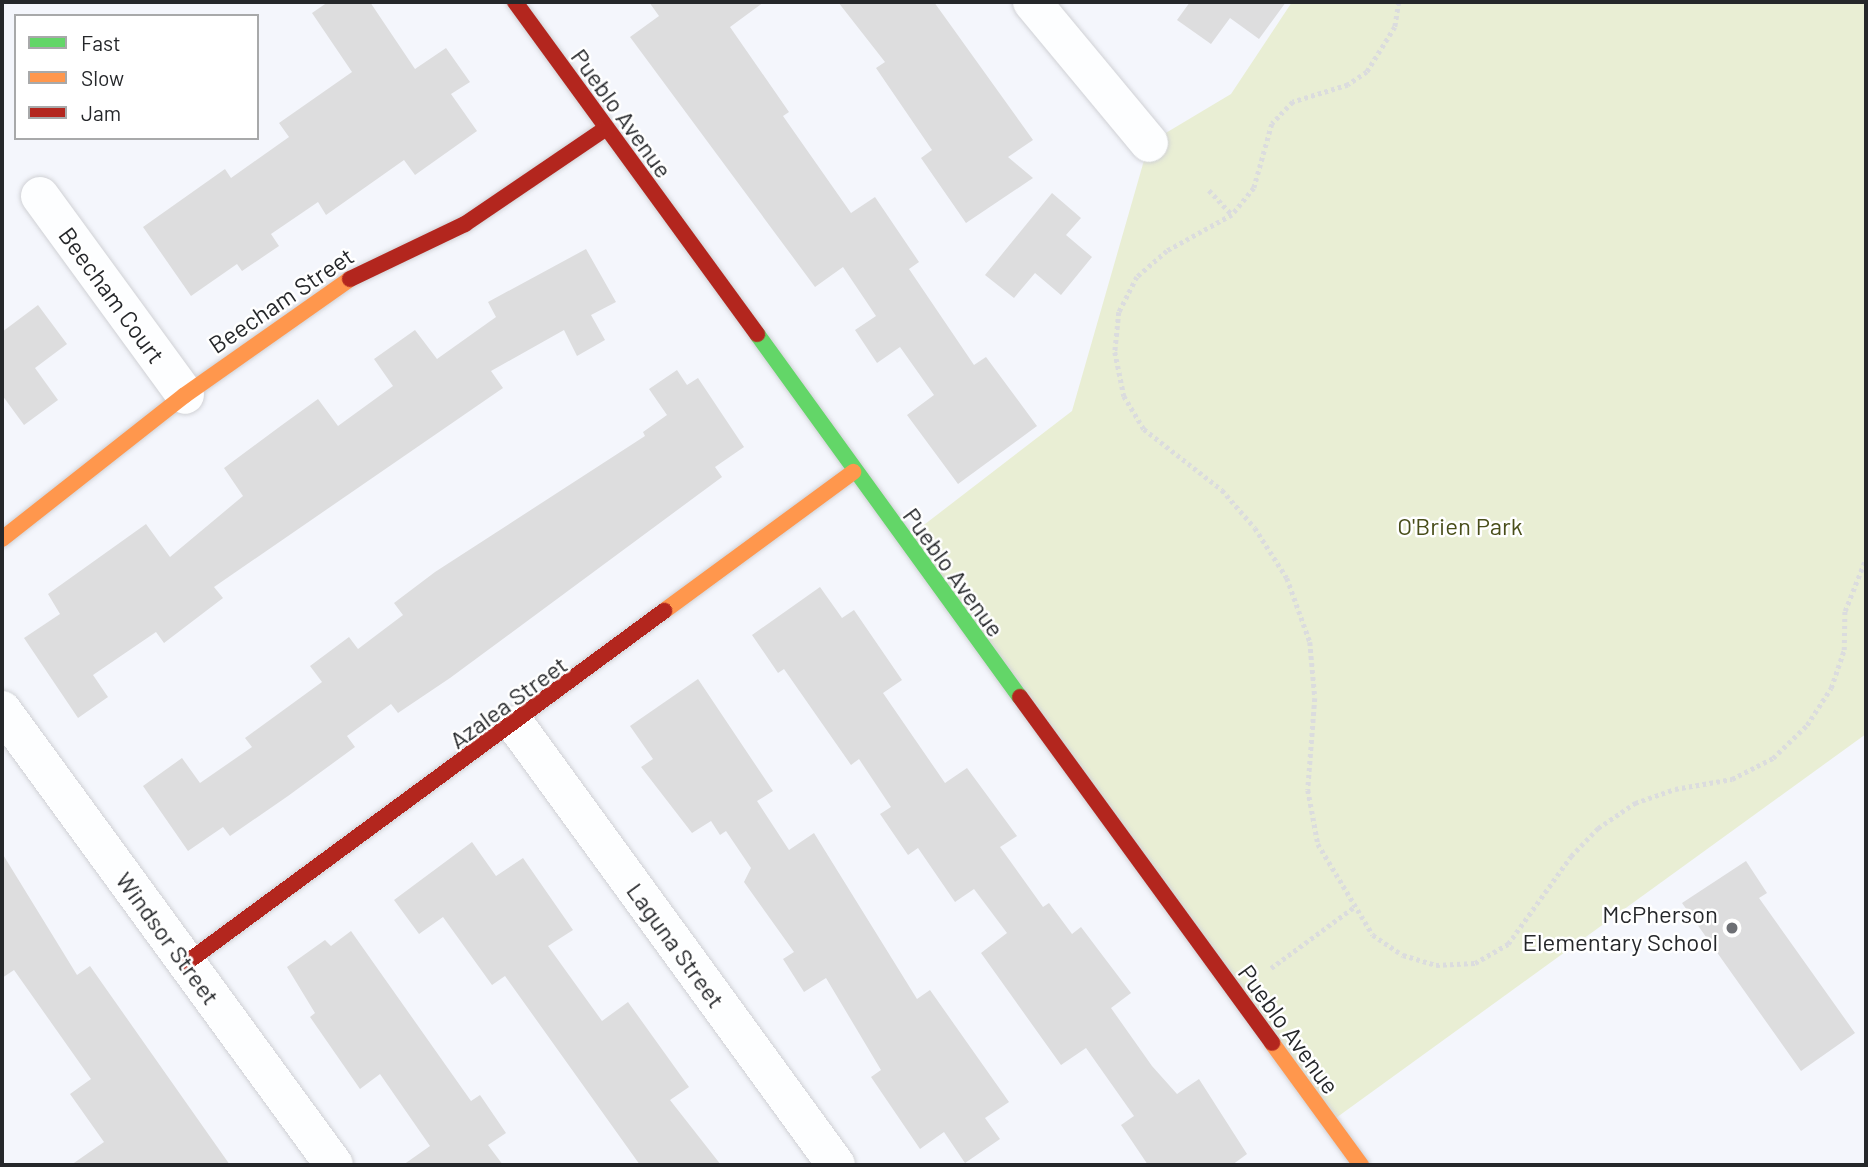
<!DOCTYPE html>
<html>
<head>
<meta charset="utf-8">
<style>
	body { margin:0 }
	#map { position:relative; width:1868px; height:1167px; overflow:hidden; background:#f4f6fc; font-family:Barlow,sans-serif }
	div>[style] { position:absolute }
	.green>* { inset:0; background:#e9eed4 }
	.building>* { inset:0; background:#ddddde }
	.path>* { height:4.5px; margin-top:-2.25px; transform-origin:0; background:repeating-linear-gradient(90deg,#dbdcde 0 3.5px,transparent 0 7px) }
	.roads { filter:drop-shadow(0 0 2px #d0d1d5) drop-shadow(0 0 2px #d0d1d5) }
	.street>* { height:38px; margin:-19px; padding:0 19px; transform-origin:19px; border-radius:19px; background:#fdfeff }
	.fast>* { height:16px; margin:-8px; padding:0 8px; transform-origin:8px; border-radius:8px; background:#63d668 }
	.slow>* { height:16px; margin:-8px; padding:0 8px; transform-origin:8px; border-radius:8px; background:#ff974d }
	.jam>* { height:16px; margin:-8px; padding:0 8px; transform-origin:8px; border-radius:8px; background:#b3261e }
	.dots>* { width:19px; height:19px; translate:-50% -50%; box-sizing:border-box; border:4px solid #fff; border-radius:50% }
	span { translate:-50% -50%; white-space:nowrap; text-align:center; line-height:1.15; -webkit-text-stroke:5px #fff; paint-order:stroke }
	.street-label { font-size:24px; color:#25272a }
	.park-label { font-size:24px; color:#494e1a }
	.poi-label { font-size:24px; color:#25272a }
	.right { translate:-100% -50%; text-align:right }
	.frame { position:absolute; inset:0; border:4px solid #25272a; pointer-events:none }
	.legend { position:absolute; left:14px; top:14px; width:245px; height:126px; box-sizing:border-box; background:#fff; border:2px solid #a8a9aa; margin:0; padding:9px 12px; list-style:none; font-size:21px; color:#25272a }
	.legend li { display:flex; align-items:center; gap:14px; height:35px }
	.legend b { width:35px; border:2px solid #a8a9aa }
</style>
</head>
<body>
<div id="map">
	<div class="green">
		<div style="clip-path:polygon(1292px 2px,1866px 2px,1866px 734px,1329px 1123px,903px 541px,1072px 411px,1149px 143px,1231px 94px)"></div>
	</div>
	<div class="building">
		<div style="clip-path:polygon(328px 2px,370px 2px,415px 69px,446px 48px,470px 82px,451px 94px,477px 131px,415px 175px,404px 160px,326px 215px,318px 202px,271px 234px,279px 246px,242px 271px,237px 264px,191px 296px,143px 227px,225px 169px,231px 178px,289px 137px,279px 123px,352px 72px,312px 13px)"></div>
		<div style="clip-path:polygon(649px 2px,764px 2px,730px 27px,789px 112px,783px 116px,851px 213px,875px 197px,919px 262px,909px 269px,974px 365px,986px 357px,1037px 426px,958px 484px,907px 415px,934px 395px,900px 347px,877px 363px,855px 330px,876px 316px,843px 267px,815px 287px,630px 37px,659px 16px)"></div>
		<div style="clip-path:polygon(838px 2px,934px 2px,1033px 140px,1008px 157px,1033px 178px,966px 223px,921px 158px,932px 150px,876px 68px,885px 62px)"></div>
		<div style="clip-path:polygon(1190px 2px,1286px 2px,1259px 39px,1230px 18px,1211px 44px,1177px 20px)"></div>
		<div style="clip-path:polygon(1052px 193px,1081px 218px,1066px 235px,1092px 257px,1061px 295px,1035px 273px,1014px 298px,985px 275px)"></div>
		<div style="clip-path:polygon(586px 249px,616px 302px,591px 315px,605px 340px,577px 356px,564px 330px,491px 371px,503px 388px,214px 587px,223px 598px,164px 643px,156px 632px,93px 675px,108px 697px,78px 718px,24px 638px,60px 614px,48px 594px,146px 524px,170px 557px,243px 496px,224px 468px,282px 425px,318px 399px,338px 426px,393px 386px,374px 359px,415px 330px,437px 359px,496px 317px,488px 302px)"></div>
		<div style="clip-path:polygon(38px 305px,67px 344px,35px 368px,58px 400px,24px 425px,2px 395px,2px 332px)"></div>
		<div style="clip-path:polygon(677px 370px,687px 385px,698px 378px,744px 447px,715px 467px,722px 477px,450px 678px,398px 713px,391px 704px,347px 736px,355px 747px,288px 796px,230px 836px,223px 827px,188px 851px,143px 786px,182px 758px,200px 783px,252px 747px,245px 738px,322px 682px,310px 666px,349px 637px,358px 649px,403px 615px,394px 603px,435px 572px,645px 436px,643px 432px,667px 415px,649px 389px)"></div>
		<div style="clip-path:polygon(820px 587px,842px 618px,854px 610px,902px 680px,883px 693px,945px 783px,967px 768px,1017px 836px,1000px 847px,1043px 907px,1049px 903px,1072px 934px,1081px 927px,1131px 993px,1111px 1008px,1152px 1066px,1177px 1094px,1199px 1079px,1247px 1154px,1232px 1165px,1148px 1165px,1121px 1125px,1134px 1116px,1086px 1048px,1061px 1065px,981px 953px,1007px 933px,974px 889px,955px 902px,918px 848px,908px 855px,880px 814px,891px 807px,859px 759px,851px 765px,784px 669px,778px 673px,752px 635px)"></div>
		<div style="clip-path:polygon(698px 679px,773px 791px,757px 801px,789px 850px,814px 833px,917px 999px,930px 990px,1009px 1102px,985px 1118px,1000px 1139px,965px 1163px,944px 1132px,920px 1149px,871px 1077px,881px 1070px,826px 978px,804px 992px,783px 959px,794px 952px,744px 882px,751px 868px,726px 831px,720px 835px,711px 821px,692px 833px,641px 767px,653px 759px,630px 726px)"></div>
		<div style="clip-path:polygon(472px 842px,496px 876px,523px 858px,573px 930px,548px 946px,602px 1021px,628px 1002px,689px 1087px,670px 1100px,721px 1165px,640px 1165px,505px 976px,492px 985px,443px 917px,419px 934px,394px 900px)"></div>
		<div style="clip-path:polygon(2px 853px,77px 975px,90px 966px,230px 1165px,71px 1165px,104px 1142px,70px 1094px,91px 1079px,14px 970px,2px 978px)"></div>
		<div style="clip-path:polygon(1746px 861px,1767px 893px,1759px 898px,1855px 1033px,1801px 1071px,1682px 903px)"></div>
		<div style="clip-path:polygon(351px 931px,471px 1101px,480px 1095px,506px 1133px,488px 1145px,503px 1165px,403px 1165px,430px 1146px,380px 1074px,360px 1089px,310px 1017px,315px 1013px,287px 967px,325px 940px,331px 946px)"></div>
	</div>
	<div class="path">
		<div style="left:1399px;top:2px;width:25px;rotate:99deg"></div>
		<div style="left:1395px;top:27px;width:53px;rotate:121.9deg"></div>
		<div style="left:1367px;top:72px;width:23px;rotate:146deg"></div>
		<div style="left:1348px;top:85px;width:58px;rotate:162.8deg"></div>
		<div style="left:1293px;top:102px;width:30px;rotate:134deg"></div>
		<div style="left:1272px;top:124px;width:66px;rotate:105.7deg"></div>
		<div style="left:1254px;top:188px;width:35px;rotate:129deg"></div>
		<div style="left:1232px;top:215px;width:74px;rotate:151deg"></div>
		<div style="left:1167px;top:251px;width:40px;rotate:139deg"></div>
		<div style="left:1137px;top:277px;width:39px;rotate:117deg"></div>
		<div style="left:1119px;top:312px;width:40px;rotate:95.7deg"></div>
		<div style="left:1115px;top:352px;width:45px;rotate:78.4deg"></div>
		<div style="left:1124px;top:396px;width:39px;rotate:59deg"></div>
		<div style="left:1144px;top:429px;width:99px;rotate:38deg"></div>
		<div style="left:1222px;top:490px;width:50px;rotate:49deg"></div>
		<div style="left:1255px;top:528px;width:59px;rotate:57.4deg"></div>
		<div style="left:1287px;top:578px;width:68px;rotate:70.2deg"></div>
		<div style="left:1310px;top:642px;width:56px;rotate:84.9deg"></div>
		<div style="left:1315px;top:698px;width:92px;rotate:94.4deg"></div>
		<div style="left:1308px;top:790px;width:55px;rotate:79.5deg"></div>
		<div style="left:1318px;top:844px;width:106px;rotate:58.9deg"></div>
		<div style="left:1373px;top:935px;width:36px;rotate:34deg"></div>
		<div style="left:1403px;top:955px;width:34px;rotate:17deg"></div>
		<div style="left:1436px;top:965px;width:39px;rotate:-3deg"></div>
		<div style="left:1475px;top:963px;width:38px;rotate:-30deg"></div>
		<div style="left:1508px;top:944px;width:108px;rotate:-54.4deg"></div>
		<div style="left:1571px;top:856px;width:39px;rotate:-46deg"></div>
		<div style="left:1598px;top:828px;width:45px;rotate:-34deg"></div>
		<div style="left:1635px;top:803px;width:42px;rotate:-19.3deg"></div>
		<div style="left:1675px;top:789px;width:58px;rotate:-10deg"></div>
		<div style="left:1732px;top:779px;width:46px;rotate:-27.1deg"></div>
		<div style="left:1773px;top:758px;width:47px;rotate:-44.1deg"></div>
		<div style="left:1807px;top:725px;width:44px;rotate:-57deg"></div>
		<div style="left:1831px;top:688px;width:40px;rotate:-71.1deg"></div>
		<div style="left:1844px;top:650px;width:39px;rotate:-89deg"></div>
		<div style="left:1845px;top:611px;width:57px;rotate:-68.4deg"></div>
		<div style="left:1209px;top:190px;width:34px;rotate:47deg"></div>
		<div style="left:1271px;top:968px;width:103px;rotate:-36.3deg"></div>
	</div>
	<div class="roads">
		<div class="street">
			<div style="left:1032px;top:2px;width:183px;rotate:50.3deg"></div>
			<div style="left:40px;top:196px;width:246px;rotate:53.9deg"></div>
			<div style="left:2px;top:710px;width:563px;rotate:53.88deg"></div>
			<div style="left:516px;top:725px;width:544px;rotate:53.97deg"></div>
		</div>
		<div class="fast">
			<div style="left:757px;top:334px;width:448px;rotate:54.1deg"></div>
		</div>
		<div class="slow">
			<div style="left:2px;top:539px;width:233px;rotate:-38.2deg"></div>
			<div style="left:185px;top:395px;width:202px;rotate:-35.1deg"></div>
			<div style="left:664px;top:611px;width:235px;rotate:-36.3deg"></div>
			<div style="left:1272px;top:1043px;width:151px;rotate:53.9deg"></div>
		</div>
		<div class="jam">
			<div style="left:515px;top:2px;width:411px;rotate:53.9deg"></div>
			<div style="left:350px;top:279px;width:127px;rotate:-25.6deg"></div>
			<div style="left:465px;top:224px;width:169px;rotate:-34.2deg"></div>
			<div style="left:1020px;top:697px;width:428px;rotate:53.9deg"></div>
			<div style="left:186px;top:963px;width:594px;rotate:-36.37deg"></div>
		</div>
	</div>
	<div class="dots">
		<div style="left:1732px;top:928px;background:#6d6f74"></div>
	</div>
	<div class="street-label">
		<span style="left:622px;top:113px;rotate:54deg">Pueblo Avenue</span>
		<span style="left:112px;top:295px;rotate:54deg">Beecham Court</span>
		<span style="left:281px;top:300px;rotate:-34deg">Beecham Street</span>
		<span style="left:954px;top:572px;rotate:54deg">Pueblo Avenue</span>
		<span style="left:508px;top:702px;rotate:-36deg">Azalea Street</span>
		<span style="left:168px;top:938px;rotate:54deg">Windsor Street</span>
		<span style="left:676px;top:945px;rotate:54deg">Laguna Street</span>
		<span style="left:1289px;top:1029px;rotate:54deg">Pueblo Avenue</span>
	</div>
	<div class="park-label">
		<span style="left:1460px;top:526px">O'Brien Park</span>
	</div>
	<div class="poi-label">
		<span class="right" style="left:1718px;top:928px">McPherson<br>Elementary School</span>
	</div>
	<div class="frame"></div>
	<ul class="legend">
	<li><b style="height:9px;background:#63d668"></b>Fast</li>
	<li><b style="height:9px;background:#ff974d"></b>Slow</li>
	<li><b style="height:9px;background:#b3261e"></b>Jam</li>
	</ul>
</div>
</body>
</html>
